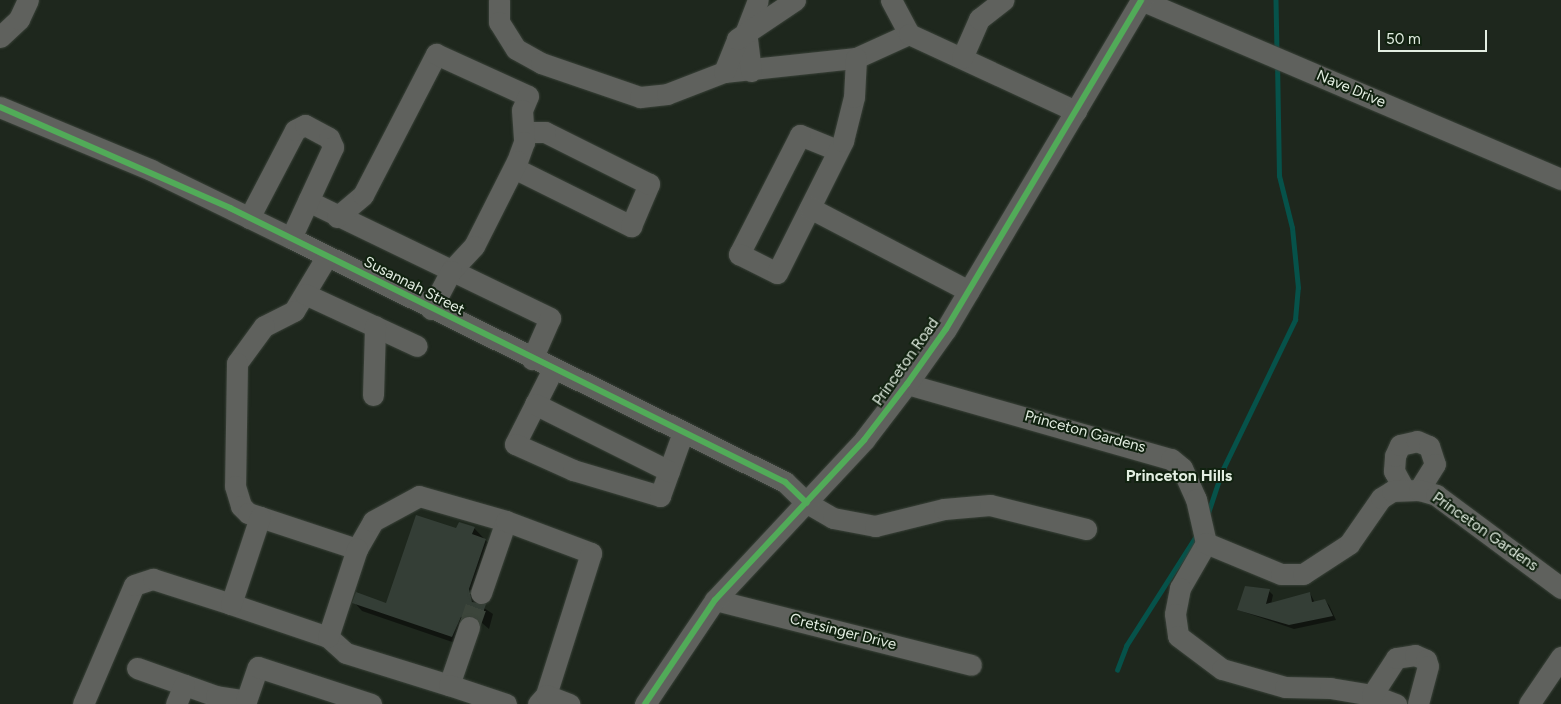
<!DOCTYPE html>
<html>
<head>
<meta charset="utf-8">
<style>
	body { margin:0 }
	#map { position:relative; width:1561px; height:704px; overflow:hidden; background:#1e271d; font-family:Figtree,sans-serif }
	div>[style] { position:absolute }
	.shadow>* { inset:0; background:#0007 }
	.stream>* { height:4.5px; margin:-2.25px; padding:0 2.25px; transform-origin:2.25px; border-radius:2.25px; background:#06524a }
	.building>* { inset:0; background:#343e36 }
	.minor-tunnel>* { height:21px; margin-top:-10.5px; transform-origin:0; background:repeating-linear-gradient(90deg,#3c453b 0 21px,transparent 0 32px) }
	.roads { filter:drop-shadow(0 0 1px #3a4239) drop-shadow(0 0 1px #3a4239) }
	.minor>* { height:21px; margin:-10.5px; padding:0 10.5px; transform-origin:10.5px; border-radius:10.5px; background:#5f615d }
	.cycleway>* { height:6px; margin:-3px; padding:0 3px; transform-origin:3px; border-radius:3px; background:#51ab58 }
	span { translate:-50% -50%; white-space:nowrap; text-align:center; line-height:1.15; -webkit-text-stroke:4px #112210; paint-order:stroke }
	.street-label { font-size:15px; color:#e3eee2 }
	.neighbourhood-label { font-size:16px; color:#e3eee2; font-weight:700 }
	.scale { position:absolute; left:1378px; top:30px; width:109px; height:22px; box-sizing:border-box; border:2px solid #e3eee2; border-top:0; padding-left:6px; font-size:15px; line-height:18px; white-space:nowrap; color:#e3eee2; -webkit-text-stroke:4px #112210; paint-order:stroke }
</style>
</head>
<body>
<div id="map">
	<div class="shadow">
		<div style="clip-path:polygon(474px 528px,494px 549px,478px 604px,493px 614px,489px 629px,482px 623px,470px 626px,461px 645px,362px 611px,354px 602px,387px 604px,457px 530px)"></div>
		<div style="clip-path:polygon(1269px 591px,1273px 595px,1271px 604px,1310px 593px,1315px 603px,1325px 601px,1329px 605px,1336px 620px,1294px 629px,1238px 610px)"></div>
	</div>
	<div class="stream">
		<div style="left:1276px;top:0;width:51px;rotate:88.9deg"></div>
		<div style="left:1207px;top:516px;width:47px;rotate:-71.6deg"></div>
		<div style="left:1222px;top:471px;width:168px;rotate:-64.2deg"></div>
		<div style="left:1295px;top:320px;width:32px;rotate:-85deg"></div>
		<div style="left:1298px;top:288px;width:60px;rotate:-95.7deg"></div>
		<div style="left:1292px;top:228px;width:54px;rotate:-104deg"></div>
		<div style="left:1279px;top:176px;width:113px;rotate:-91deg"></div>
		<div style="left:1117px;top:670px;width:26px;rotate:-69deg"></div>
		<div style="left:1126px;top:646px;width:130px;rotate:-57.5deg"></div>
	</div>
	<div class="building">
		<div style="clip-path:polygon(416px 515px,456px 528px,459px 522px,475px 527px,472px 534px,486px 539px,469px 589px,472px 602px,486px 604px,480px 622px,473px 615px,461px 617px,452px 637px,352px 603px,356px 592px,386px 603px)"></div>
		<div style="clip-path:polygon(1245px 586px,1270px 589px,1266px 604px,1310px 592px,1312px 602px,1325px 599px,1333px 616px,1289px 625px,1237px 610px)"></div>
	</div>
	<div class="minor-tunnel">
		<div style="left:469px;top:627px;width:36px;rotate:-71deg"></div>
	</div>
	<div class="roads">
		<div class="minor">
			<div style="left:499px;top:0;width:22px;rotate:90deg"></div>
			<div style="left:499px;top:22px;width:32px;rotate:58deg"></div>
			<div style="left:516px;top:49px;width:29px;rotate:29deg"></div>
			<div style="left:541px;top:63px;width:105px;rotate:19deg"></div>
			<div style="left:640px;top:97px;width:27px;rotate:-6deg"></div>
			<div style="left:667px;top:94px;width:61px;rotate:-21.1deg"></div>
			<div style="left:724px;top:72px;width:133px;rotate:-6.1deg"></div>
			<div style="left:856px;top:58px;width:58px;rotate:-24.4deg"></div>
			<div style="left:891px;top:0;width:38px;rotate:62deg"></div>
			<div style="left:909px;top:34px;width:184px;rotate:24.8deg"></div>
			<div style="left:1141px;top:0;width:457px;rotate:23.1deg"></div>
			<div style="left:0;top:37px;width:26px;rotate:-43deg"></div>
			<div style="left:19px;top:19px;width:21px;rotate:-65deg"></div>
			<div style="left:962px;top:58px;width:43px;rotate:-66.4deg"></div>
			<div style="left:979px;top:19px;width:31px;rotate:-38deg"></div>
			<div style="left:751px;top:71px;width:40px;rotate:-97.1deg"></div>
			<div style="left:746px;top:31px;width:33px;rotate:-69deg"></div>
			<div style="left:724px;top:72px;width:35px;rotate:-68deg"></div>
			<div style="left:737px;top:39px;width:70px;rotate:-33.9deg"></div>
			<div style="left:0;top:107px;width:164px;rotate:22.6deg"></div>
			<div style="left:151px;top:170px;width:156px;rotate:25.9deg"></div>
			<div style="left:291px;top:238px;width:551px;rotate:26.29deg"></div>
			<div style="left:785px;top:482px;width:30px;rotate:44deg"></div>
			<div style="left:807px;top:503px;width:30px;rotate:30deg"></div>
			<div style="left:833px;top:518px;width:43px;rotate:10.8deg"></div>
			<div style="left:875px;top:526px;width:71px;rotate:-13.8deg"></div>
			<div style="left:944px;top:509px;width:46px;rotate:-5deg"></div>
			<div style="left:990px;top:505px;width:99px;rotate:14deg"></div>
			<div style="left:837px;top:150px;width:40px;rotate:-158deg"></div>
			<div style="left:800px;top:135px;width:134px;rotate:117.1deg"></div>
			<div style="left:739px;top:254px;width:42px;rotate:26.6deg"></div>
			<div style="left:777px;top:273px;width:148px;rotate:-63.4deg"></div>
			<div style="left:843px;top:141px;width:45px;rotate:-76deg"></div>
			<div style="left:854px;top:97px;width:39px;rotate:-87deg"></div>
			<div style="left:514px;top:168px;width:131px;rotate:26.4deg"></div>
			<div style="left:631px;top:226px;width:46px;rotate:-66.8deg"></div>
			<div style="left:649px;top:184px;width:116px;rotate:-153.4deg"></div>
			<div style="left:545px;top:132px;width:21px;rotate:180deg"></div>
			<div style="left:308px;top:201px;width:269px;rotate:25.8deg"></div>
			<div style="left:550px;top:318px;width:45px;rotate:113.7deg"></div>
			<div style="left:810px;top:208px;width:179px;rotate:27.6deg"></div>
			<div style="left:337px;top:217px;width:34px;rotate:-40deg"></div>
			<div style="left:363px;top:195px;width:159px;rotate:-62.6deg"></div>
			<div style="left:436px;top:54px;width:101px;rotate:24.5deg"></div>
			<div style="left:528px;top:96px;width:15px;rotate:113deg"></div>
			<div style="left:522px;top:110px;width:32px;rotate:86deg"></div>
			<div style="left:524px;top:142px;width:20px;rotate:110deg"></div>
			<div style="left:517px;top:161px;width:95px;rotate:116.8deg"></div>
			<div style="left:474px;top:246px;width:34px;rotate:133deg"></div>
			<div style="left:451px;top:271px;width:43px;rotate:117.8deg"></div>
			<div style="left:249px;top:218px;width:99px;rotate:-62.4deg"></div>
			<div style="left:295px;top:130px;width:11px;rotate:-27deg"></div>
			<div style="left:305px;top:125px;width:27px;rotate:28deg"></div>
			<div style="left:329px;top:138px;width:10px;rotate:66deg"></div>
			<div style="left:333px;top:147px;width:100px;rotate:114.8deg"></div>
			<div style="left:327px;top:256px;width:64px;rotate:121deg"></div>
			<div style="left:294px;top:311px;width:34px;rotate:153deg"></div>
			<div style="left:264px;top:326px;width:46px;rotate:126.1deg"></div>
			<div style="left:237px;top:363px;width:123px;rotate:90.9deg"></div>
			<div style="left:235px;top:486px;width:21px;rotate:73deg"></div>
			<div style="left:241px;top:506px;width:10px;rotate:45deg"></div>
			<div style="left:248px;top:513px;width:115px;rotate:18.3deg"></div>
			<div style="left:357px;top:549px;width:32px;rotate:-60deg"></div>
			<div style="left:373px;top:521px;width:52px;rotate:-28.5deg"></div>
			<div style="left:419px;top:496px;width:91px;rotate:16deg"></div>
			<div style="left:305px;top:294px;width:123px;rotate:24.9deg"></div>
			<div style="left:553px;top:369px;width:84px;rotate:116.9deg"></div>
			<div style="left:515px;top:444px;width:64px;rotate:24.1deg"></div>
			<div style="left:573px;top:470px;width:91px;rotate:16.6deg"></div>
			<div style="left:660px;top:496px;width:68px;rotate:-70.2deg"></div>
			<div style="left:907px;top:384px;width:274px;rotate:15.9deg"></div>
			<div style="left:1171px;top:459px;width:14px;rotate:39deg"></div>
			<div style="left:1182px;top:468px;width:34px;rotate:66deg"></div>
			<div style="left:1196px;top:499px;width:45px;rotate:77.2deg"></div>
			<div style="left:1206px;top:543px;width:52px;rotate:120deg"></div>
			<div style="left:1180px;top:588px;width:26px;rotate:101deg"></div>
			<div style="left:1175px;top:614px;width:22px;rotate:82deg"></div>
			<div style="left:1178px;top:636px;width:55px;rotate:36.9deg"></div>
			<div style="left:1222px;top:669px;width:66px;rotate:15.9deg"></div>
			<div style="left:1285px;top:687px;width:45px;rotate:1.3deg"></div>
			<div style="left:1330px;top:688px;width:43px;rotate:9.5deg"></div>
			<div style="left:1372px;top:695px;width:26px;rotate:21deg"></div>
			<div style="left:373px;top:395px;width:69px;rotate:-88.3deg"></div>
			<div style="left:535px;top:404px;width:150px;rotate:26.6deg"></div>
			<div style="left:1404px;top:489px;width:21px;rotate:-119deg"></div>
			<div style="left:1394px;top:471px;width:15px;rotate:-86deg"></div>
			<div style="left:1395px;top:456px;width:12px;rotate:-66deg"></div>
			<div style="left:1400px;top:445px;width:17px;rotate:-13deg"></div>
			<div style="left:1417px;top:441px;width:13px;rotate:23deg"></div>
			<div style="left:1429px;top:446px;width:19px;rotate:72deg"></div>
			<div style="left:1435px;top:464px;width:31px;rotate:122deg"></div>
			<div style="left:1206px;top:543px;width:81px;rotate:22.5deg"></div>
			<div style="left:1281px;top:574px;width:22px"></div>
			<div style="left:1303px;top:574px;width:55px;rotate:-33.1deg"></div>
			<div style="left:1349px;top:544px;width:56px;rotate:-55.2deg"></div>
			<div style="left:1381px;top:498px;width:13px;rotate:-32deg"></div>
			<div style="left:1392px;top:491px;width:27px;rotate:-2deg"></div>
			<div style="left:1419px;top:490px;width:18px;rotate:16deg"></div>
			<div style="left:1436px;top:495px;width:156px;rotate:36.6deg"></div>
			<div style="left:481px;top:593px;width:76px;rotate:-70.9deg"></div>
			<div style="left:506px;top:521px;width:91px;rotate:20.6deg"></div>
			<div style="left:591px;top:553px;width:149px;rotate:107.6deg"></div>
			<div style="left:546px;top:695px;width:12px;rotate:132deg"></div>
			<div style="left:715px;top:600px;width:264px;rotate:14.2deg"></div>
			<div style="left:231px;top:604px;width:102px;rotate:18.8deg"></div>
			<div style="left:328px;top:637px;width:24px;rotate:42deg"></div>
			<div style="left:346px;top:653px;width:108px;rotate:17.3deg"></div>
			<div style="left:469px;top:627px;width:61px;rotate:109deg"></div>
			<div style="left:449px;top:685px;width:60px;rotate:18.4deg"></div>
			<div style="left:328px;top:637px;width:93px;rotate:-71.8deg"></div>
			<div style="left:137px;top:668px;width:84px;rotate:19.5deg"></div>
			<div style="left:216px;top:696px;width:30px;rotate:9deg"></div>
			<div style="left:246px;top:701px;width:36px;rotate:-71deg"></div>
			<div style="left:258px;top:667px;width:119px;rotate:18.1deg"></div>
			<div style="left:546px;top:695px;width:25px;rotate:21deg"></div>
			<div style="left:1372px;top:695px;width:44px;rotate:-57deg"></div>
			<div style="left:1396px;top:658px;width:19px;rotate:-9deg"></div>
			<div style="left:1415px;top:655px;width:12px;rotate:24deg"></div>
			<div style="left:1426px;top:660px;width:6px;rotate:72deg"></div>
			<div style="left:1428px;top:666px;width:39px;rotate:105deg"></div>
			<div style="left:83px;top:704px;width:129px;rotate:-66.8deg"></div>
			<div style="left:134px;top:585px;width:20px;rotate:-18deg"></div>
			<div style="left:153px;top:579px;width:82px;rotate:17.8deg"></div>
			<div style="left:231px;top:604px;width:92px;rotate:-71.6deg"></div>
			<div style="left:176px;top:704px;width:21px;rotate:-67deg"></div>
			<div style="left:645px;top:704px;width:125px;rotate:-56.1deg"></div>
			<div style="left:715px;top:600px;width:219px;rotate:-47deg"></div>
			<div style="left:864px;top:440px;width:71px;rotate:-52.5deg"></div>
			<div style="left:907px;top:384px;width:67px;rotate:-54.7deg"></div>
			<div style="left:946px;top:329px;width:382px;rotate:-59.3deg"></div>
			<div style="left:1529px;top:704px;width:57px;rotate:-55.8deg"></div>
		</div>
	</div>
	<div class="cycleway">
		<div style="left:0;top:107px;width:251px;rotate:23.7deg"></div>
		<div style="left:230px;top:208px;width:619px;rotate:26.28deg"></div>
		<div style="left:785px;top:482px;width:30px;rotate:44deg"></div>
		<div style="left:645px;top:704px;width:125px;rotate:-56.1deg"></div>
		<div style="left:715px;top:600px;width:219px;rotate:-47deg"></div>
		<div style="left:864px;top:440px;width:71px;rotate:-52.5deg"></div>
		<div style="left:907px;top:384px;width:67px;rotate:-54.7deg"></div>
		<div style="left:946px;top:329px;width:382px;rotate:-59.3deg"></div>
	</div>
	<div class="street-label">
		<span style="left:1351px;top:89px;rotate:23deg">Nave Drive</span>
		<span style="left:414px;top:286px;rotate:27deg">Susannah Street</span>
		<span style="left:906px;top:362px;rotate:-55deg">Princeton Road</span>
		<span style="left:1085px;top:432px;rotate:15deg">Princeton Gardens</span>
		<span style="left:1485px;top:532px;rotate:35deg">Princeton Gardens</span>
		<span style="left:843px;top:632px;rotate:14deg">Cretsinger Drive</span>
	</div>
	<div class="neighbourhood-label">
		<span style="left:1179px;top:476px">Princeton Hills</span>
	</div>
	<div class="scale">50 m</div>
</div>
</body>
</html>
